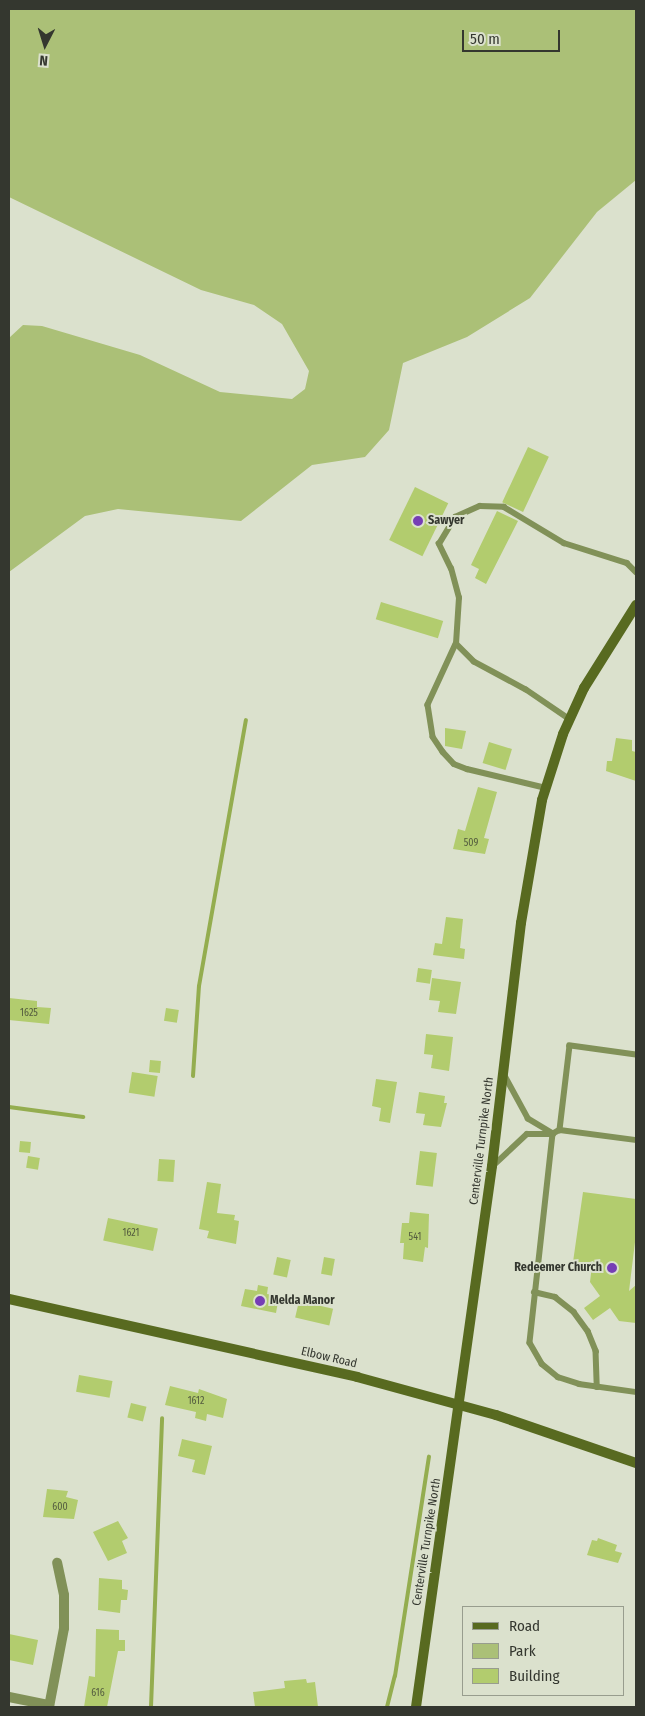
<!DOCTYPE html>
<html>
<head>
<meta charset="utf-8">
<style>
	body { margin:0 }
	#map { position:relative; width:645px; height:1716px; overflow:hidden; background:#dbe1cd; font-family:"Fira Sans Condensed",sans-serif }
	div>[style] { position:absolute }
	.green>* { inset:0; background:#abc077 }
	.stream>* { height:4px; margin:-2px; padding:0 2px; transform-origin:2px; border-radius:2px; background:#94ad4f }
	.building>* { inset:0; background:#b2cc6e; transform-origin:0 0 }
	.lane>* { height:5.5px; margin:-2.75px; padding:0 2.75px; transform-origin:2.75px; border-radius:2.75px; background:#819158 }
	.street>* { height:10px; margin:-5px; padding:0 5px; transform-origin:5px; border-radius:5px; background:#819158 }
	.secondary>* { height:10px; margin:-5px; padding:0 5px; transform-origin:5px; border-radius:5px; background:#586a20 }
	.dots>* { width:14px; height:14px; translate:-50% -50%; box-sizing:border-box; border:2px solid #dbe1cd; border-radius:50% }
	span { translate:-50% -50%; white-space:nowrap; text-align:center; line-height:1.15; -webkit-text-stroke:4px #dbe1cd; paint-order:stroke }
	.number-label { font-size:10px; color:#545c3f }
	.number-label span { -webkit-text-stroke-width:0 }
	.poi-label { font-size:12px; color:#34372f; font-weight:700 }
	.left { translate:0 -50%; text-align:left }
	.right { translate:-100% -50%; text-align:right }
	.street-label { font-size:12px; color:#34372f }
	.frame { position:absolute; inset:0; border:10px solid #34372f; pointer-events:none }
	.legend { position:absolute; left:462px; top:1606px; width:162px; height:90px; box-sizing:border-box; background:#dbe1cd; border:1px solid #989d8e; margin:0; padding:6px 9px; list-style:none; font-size:15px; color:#34372f }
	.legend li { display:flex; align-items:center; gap:10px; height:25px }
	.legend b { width:25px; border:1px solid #989d8e }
	.north { position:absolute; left:20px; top:20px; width:50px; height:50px; -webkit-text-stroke:4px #dbe1cd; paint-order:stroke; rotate:185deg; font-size:14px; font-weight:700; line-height:20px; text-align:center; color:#34372f }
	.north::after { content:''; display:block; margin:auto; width:18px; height:22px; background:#34372f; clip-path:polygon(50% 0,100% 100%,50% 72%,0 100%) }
	.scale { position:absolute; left:462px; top:30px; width:98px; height:22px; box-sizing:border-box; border:2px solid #34372f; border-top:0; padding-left:6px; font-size:15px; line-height:18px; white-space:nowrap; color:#34372f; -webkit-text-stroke:4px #dbe1cd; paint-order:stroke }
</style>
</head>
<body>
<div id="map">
	<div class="green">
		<div style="clip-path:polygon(9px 9px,636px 9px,636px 180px,597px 212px,530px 298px,467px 337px,403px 363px,389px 430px,365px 457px,312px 465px,241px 521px,118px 509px,85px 516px,9px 572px,9px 338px,23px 325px,42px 326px,140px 355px,220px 392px,292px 399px,305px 389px,309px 371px,282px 324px,254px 305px,201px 290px,9px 197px)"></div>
	</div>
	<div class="stream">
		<div style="left:193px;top:1076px;width:90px;rotate:-86.2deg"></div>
		<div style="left:199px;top:986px;width:270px;rotate:-80deg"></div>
		<div style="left:9px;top:1107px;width:75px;rotate:7.7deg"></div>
		<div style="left:151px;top:1707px;width:289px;rotate:-87.8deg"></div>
		<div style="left:387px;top:1707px;width:32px;rotate:-76deg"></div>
		<div style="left:395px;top:1676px;width:222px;rotate:-81.2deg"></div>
	</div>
	<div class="building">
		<div style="left:528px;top:447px;width:23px;height:61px;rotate:25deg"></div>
		<div style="left:415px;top:487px;width:37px;height:59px;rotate:26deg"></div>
		<div style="clip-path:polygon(497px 511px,518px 521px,486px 584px,475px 578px,479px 569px,471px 565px)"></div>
		<div style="left:381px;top:602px;width:65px;height:18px;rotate:17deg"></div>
		<div style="clip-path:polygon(445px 728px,466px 731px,462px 749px,445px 746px)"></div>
		<div style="clip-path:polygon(616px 738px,632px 740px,632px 751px,636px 752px,636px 781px,606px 771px,607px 761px,612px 761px)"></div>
		<div style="left:489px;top:742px;width:24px;height:22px;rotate:17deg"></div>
		<div style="clip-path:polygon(478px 787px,497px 792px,484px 838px,489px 839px,485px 854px,453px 849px,458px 829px,465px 831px)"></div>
		<div style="clip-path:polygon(446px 917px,463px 919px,460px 948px,465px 949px,464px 959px,433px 955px,435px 943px,442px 944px)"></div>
		<div style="left:418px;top:968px;width:14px;height:14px;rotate:8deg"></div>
		<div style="clip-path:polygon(432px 978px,461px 982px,456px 1014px,438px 1012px,440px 1001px,429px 1000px)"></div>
		<div style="clip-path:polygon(9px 998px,37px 1001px,37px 1007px,51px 1008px,49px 1024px,9px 1020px)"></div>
		<div style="left:166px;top:1008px;width:13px;height:13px;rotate:9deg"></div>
		<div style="clip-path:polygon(426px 1034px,453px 1037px,449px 1071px,431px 1068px,433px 1055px,424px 1054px)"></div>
		<div style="left:150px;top:1060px;width:11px;height:12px;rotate:5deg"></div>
		<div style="left:132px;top:1072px;width:26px;height:21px;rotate:9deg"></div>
		<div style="clip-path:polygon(376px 1079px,397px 1082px,390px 1123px,379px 1121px,381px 1108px,372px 1106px)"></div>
		<div style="clip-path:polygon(419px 1092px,445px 1096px,444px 1103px,447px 1103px,441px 1127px,423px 1125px,425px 1114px,416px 1113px)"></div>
		<div style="left:20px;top:1141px;width:11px;height:11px;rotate:5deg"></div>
		<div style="left:420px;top:1151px;width:17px;height:34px;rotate:7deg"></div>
		<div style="left:28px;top:1156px;width:12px;height:12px;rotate:9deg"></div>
		<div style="left:159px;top:1159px;width:16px;height:22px;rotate:4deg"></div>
		<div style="clip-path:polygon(207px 1182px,221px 1184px,217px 1213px,235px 1215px,234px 1220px,239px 1221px,236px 1244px,207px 1238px,209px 1231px,199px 1229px)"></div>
		<div style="clip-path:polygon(583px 1192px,636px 1199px,636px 1234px,629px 1291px,636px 1285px,636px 1323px,619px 1321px,610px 1308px,593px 1320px,584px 1308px,600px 1296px,590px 1282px,592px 1265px,573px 1262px)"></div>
		<div style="clip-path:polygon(410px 1212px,429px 1214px,428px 1248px,425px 1247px,423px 1262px,403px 1259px,404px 1243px,400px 1243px,402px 1223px,409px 1223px)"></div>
		<div style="left:108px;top:1218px;width:51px;height:23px;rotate:12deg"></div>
		<div style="left:277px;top:1257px;width:14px;height:18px;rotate:12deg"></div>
		<div style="left:324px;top:1257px;width:11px;height:17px;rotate:10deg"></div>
		<div style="clip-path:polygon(258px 1285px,268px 1287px,267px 1294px,279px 1296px,276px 1313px,241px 1306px,245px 1289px,257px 1291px)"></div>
		<div style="left:299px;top:1301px;width:35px;height:17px;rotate:13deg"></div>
		<div style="left:79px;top:1375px;width:34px;height:17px;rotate:10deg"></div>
		<div style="clip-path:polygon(170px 1386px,198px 1393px,199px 1389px,227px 1399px,223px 1418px,207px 1414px,206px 1421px,195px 1418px,196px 1412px,165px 1405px)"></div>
		<div style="left:131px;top:1403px;width:16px;height:15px;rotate:14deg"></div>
		<div style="clip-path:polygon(182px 1439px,212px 1446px,205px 1475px,192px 1472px,195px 1460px,178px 1456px)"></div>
		<div style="clip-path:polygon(47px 1489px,68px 1491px,66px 1497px,78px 1500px,74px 1519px,43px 1517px)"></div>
		<div style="clip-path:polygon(118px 1521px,128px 1538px,122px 1541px,127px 1553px,108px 1561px,93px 1532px)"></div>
		<div style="clip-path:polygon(598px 1538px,617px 1545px,615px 1551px,622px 1553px,618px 1563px,587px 1555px,592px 1540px,597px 1541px)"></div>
		<div style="clip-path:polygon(99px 1578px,122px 1580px,122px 1589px,128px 1590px,127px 1600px,121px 1600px,120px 1613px,98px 1610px)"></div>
		<div style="clip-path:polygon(96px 1629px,119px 1630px,119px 1640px,125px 1640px,125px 1651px,118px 1651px,107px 1707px,84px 1707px,89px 1676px,95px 1677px)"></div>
		<div style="clip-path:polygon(9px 1634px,38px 1640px,33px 1665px,9px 1660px)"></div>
		<div style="clip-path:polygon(306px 1679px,307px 1683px,315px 1682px,318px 1707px,255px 1707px,253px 1692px,285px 1688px,284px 1681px)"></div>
	</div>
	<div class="lane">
		<div style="left:456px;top:644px;width:67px;rotate:114.7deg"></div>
		<div style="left:428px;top:705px;width:32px;rotate:81deg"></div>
		<div style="left:433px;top:737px;width:18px;rotate:56deg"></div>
		<div style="left:443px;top:752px;width:16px;rotate:47deg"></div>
		<div style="left:454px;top:764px;width:14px;rotate:21deg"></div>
		<div style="left:467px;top:769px;width:81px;rotate:13.5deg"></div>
		<div style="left:570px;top:720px;width:53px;rotate:-145.7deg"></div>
		<div style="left:526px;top:690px;width:59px;rotate:-151.7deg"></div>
		<div style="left:474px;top:662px;width:25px;rotate:-135deg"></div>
		<div style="left:456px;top:644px;width:46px;rotate:-86.3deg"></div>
		<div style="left:459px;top:598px;width:30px;rotate:-105deg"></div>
		<div style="left:451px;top:569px;width:28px;rotate:-116deg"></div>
		<div style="left:439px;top:544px;width:31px;rotate:-59deg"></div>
		<div style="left:455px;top:517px;width:27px;rotate:-24deg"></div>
		<div style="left:480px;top:506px;width:24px;rotate:2deg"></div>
		<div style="left:504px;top:507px;width:70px;rotate:31deg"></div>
		<div style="left:564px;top:543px;width:66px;rotate:17.6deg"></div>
		<div style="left:627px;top:563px;width:13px;rotate:45deg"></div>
		<div style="left:636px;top:1055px;width:67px;rotate:-172.2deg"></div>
		<div style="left:570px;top:1046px;width:85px;rotate:96.8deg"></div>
		<div style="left:560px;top:1130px;width:77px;rotate:7.5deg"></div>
		<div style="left:560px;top:1130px;width:8px;rotate:150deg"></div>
		<div style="left:553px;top:1134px;width:210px;rotate:96.3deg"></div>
		<div style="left:530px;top:1343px;width:24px;rotate:60deg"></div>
		<div style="left:542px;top:1364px;width:21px;rotate:39deg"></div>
		<div style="left:558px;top:1377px;width:22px;rotate:18deg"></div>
		<div style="left:579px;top:1384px;width:58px;rotate:8deg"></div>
		<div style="left:494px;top:1165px;width:45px;rotate:-43.2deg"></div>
		<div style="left:527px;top:1134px;width:26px"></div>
		<div style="left:553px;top:1134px;width:29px;rotate:-149deg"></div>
		<div style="left:528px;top:1119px;width:50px;rotate:-118.6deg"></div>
		<div style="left:534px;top:1292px;width:22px;rotate:13deg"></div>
		<div style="left:555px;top:1297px;width:24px;rotate:38deg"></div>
		<div style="left:574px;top:1312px;width:24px;rotate:54deg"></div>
		<div style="left:588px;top:1331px;width:22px;rotate:68deg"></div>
		<div style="left:596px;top:1351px;width:36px;rotate:88deg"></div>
	</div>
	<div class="street">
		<div style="left:9px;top:1697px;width:41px;rotate:11.3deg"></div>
		<div style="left:49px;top:1707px;width:80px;rotate:-79.2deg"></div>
		<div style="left:64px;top:1628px;width:33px;rotate:-90deg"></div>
		<div style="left:64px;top:1595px;width:33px;rotate:-102deg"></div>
	</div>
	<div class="secondary">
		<div style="left:9px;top:1299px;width:357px;rotate:12.6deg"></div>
		<div style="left:357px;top:1377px;width:144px;rotate:15.3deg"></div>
		<div style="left:496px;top:1415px;width:148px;rotate:18.9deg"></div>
		<div style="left:416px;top:1707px;width:546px;rotate:-82deg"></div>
		<div style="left:492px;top:1166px;width:245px;rotate:-83.2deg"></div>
		<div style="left:521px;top:923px;width:125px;rotate:-80.3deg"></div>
		<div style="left:542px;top:800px;width:69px;rotate:-72.3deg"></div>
		<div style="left:563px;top:734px;width:51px;rotate:-65.5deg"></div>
		<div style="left:584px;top:688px;width:98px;rotate:-57.9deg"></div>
	</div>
	<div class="dots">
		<div style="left:418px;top:521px;background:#763eb5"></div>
		<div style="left:612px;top:1268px;background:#763eb5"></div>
		<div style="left:260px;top:1301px;background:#763eb5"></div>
	</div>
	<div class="number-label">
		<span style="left:471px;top:844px">509</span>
		<span style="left:29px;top:1014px">1625</span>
		<span style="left:131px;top:1234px">1621</span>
		<span style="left:415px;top:1238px">541</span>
		<span style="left:196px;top:1402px">1612</span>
		<span style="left:60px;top:1508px">600</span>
		<span style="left:98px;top:1694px">616</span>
	</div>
	<div class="poi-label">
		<span class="left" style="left:428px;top:521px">Sawyer</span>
		<span class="right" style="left:602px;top:1268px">Redeemer Church</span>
		<span class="left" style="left:270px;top:1301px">Melda Manor</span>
	</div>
	<div class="street-label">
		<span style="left:482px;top:1141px;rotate:-83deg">Centerville Turnpike North</span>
		<span style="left:329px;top:1358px;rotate:13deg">Elbow Road</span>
		<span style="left:427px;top:1542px;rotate:-81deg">Centerville Turnpike North</span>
	</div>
	<div class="frame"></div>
	<ul class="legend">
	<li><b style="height:6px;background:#586a20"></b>Road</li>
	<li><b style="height:14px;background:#abc077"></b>Park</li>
	<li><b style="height:14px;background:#b2cc6e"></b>Building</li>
	</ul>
	<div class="north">N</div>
	<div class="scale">50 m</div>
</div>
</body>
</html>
